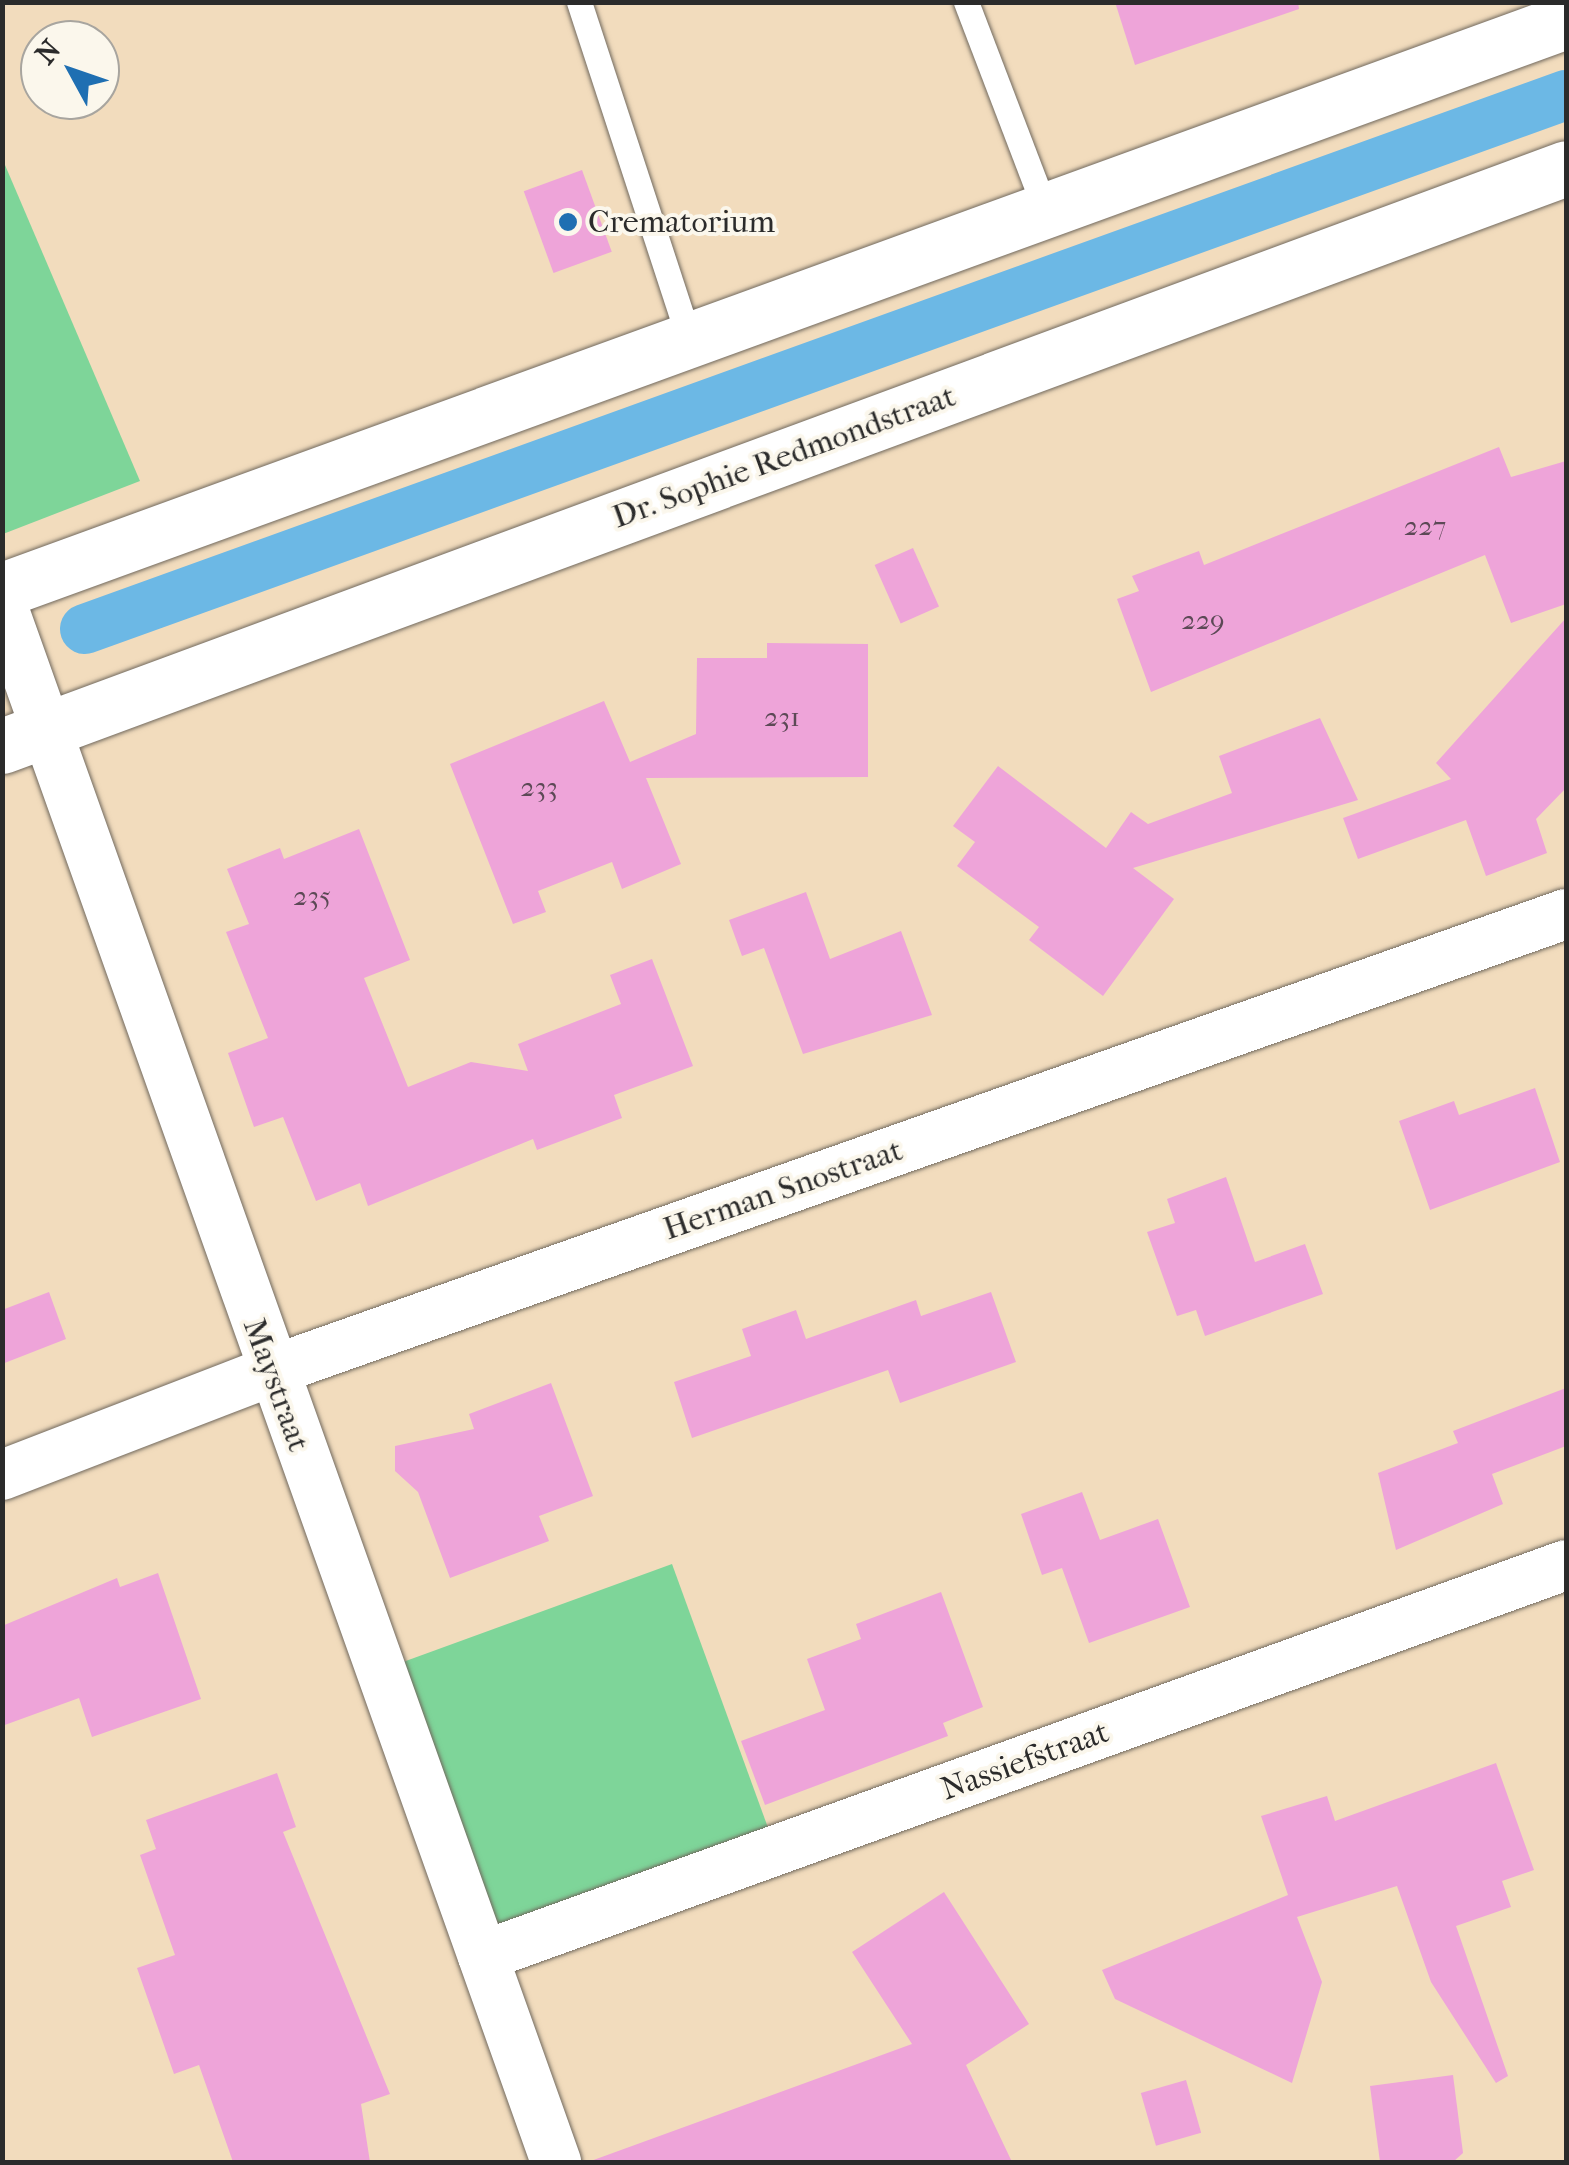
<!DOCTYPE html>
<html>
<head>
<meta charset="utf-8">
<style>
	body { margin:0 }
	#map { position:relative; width:1569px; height:2165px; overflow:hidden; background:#f2dcbd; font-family:"IM FELL French Canon",serif }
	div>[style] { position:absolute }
	.green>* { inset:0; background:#7ed599; transform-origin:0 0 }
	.canal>* { height:50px; margin:-25px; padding:0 25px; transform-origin:25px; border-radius:25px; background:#6cb8e5 }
	.building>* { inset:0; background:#eea4d9; transform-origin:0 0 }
	.roads { filter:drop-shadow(0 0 2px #71695e) drop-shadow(0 0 2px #71695e) }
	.service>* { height:25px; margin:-12.5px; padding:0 12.5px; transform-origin:12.5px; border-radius:12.5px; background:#fff }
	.minor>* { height:50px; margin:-25px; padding:0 25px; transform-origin:25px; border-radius:25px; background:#fff }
	.tertiary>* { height:55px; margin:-27.5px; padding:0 27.5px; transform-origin:27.5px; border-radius:27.5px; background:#fff }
	.dots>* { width:28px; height:28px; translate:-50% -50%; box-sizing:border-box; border:5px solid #fbf7ec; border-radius:50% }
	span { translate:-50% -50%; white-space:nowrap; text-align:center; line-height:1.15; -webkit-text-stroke:8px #fbf7ec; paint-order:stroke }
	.number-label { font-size:28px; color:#5c4956 }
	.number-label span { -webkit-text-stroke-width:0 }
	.poi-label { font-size:32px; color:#2b2b2b }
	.left { translate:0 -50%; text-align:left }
	.street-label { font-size:32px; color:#2b2b2b }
	.frame { position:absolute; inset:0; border:5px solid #2b2b2b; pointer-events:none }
	.north { position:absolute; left:20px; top:20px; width:100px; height:100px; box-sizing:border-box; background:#fbf7ec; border:2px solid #a8a59f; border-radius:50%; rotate:310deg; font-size:28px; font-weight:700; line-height:40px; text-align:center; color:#2b2b2b }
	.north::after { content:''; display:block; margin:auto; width:35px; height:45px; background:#1f6fb2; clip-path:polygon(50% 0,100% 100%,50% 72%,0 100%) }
</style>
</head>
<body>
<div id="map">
	<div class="green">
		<div style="clip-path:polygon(2px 158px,140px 481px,3px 534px,2px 534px)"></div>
		<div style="left:672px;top:1564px;width:289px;height:287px;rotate:70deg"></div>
	</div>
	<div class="canal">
		<div style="left:85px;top:629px;width:1574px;rotate:-19.83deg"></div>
	</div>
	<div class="building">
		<div style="clip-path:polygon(1115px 2px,1298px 2px,1299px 9px,1135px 65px)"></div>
		<div style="left:582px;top:170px;width:87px;height:62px;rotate:70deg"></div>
		<div style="clip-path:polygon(1499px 447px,1511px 477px,1566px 461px,1566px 604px,1511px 623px,1485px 555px,1151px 692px,1117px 599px,1139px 591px,1132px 576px,1199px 551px,1204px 565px)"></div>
		<div style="left:913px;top:548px;width:64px;height:42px;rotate:66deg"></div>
		<div style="clip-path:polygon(1566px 618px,1566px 788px,1536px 819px,1547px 853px,1486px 876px,1466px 820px,1358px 859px,1343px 818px,1451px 779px,1436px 763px)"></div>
		<div style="clip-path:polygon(767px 643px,868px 644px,868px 777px,646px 778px,681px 864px,622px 889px,612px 862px,538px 891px,546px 912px,513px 924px,450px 764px,604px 701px,630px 762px,696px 734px,697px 658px,767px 658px)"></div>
		<div style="clip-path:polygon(1320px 718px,1358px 800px,1133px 868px,1174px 899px,1103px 996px,1029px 940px,1039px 927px,957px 866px,975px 842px,953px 826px,998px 766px,1106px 848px,1131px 812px,1148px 824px,1232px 793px,1219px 756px)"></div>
		<div style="clip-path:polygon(359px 829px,410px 960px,364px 978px,408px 1087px,471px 1062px,528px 1071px,518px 1044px,621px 1004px,610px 975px,652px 959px,693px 1066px,614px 1095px,622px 1118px,537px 1150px,533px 1139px,368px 1206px,360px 1183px,316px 1201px,283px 1117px,254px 1127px,228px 1053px,268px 1038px,226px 932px,249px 924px,227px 869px,280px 848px,284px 859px)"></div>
		<div style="clip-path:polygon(806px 892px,830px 959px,901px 931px,932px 1015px,803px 1054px,764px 948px,742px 956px,729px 920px)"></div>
		<div style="clip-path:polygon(1535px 1088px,1560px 1162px,1430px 1210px,1399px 1121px,1454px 1101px,1459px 1115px)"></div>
		<div style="clip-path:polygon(1226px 1177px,1255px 1262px,1305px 1244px,1323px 1294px,1205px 1336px,1196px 1310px,1177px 1316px,1147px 1232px,1175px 1223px,1167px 1199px)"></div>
		<div style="clip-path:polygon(49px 1292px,66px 1339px,2px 1364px,2px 1310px)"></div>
		<div style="clip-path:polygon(991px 1292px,1016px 1362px,900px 1403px,888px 1370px,692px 1438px,674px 1382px,751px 1356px,742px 1329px,796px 1310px,806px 1339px,916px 1300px,921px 1316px)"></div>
		<div style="clip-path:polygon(551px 1383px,593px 1496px,539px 1516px,549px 1541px,450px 1578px,418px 1492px,395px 1471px,395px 1446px,474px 1429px,469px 1414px)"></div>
		<div style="clip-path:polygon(1566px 1388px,1566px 1446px,1492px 1474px,1503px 1504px,1396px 1550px,1378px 1473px,1458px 1443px,1453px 1431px)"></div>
		<div style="clip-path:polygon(1082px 1492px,1100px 1540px,1158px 1519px,1190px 1607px,1089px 1643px,1062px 1568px,1042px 1575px,1021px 1514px)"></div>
		<div style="clip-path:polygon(158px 1573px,201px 1699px,92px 1737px,79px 1698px,2px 1726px,2px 1626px,117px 1578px,120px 1587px)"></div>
		<div style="clip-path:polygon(941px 1592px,983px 1707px,943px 1723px,948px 1736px,765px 1805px,741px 1741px,825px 1710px,807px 1659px,861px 1639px,856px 1624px)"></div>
		<div style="clip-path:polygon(1496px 1763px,1534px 1870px,1502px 1881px,1511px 1907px,1456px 1926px,1508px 2076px,1496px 2083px,1431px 1982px,1397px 1886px,1297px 1917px,1322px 1982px,1292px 2083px,1115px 1999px,1102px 1970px,1288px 1895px,1261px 1816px,1327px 1796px,1335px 1821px)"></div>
		<div style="clip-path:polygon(277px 1773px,296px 1827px,283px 1832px,390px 2094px,361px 2104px,370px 2162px,233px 2162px,199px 2065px,174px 2074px,137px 1968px,175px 1955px,140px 1855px,156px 1849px,146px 1820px)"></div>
		<div style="clip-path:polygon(944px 1892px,1029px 2024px,966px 2065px,1012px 2162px,588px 2162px,912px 2044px,852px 1952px)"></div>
		<div style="clip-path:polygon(1453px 2075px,1463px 2153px,1453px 2162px,1380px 2162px,1370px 2086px)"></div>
		<div style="left:1186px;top:2080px;width:55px;height:47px;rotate:74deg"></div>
	</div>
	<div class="roads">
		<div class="service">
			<div style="left:579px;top:2px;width:357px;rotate:71.9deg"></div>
			<div style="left:966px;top:2px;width:225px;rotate:69.1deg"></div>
		</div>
		<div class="minor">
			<div style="left:2px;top:605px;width:1653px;rotate:70.41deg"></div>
			<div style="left:2px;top:1475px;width:288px;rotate:-21.1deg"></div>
			<div style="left:271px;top:1371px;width:1373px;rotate:-19.44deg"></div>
			<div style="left:483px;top:1956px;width:1151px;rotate:-19.85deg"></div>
		</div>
		<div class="tertiary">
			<div style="left:2px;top:590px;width:1664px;rotate:-19.99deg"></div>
			<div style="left:2px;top:746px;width:1667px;rotate:-20.28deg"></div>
		</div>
	</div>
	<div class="dots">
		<div style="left:568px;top:222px;background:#1f6fb2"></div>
	</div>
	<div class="number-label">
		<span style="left:1425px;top:526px">227</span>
		<span style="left:1203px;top:620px">229</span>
		<span style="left:782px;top:717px">231</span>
		<span style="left:539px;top:787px">233</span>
		<span style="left:312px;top:896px">235</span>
	</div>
	<div class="poi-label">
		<span class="left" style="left:588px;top:222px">Crematorium</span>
	</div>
	<div class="street-label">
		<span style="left:784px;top:457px;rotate:-20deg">Dr. Sophie Redmondstraat</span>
		<span style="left:783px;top:1190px;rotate:-19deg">Herman Snostraat</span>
		<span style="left:276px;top:1385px;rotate:70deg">Maystraat</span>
		<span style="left:1025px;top:1761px;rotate:-20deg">Nassiefstraat</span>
	</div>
	<div class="frame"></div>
	<div class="north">N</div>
</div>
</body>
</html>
